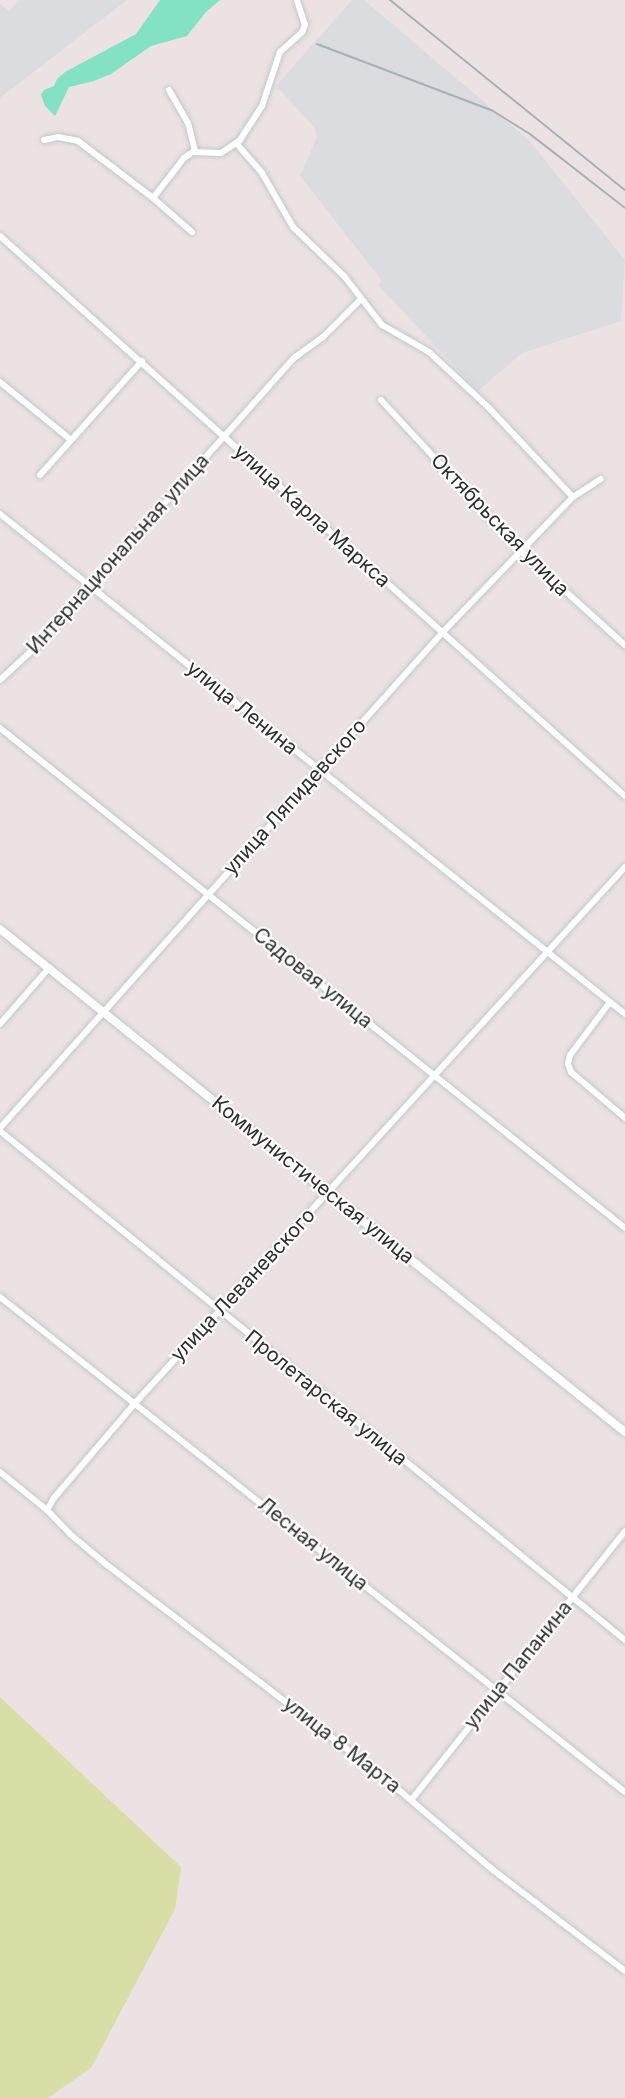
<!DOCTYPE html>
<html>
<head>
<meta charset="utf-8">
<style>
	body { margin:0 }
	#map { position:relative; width:625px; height:2098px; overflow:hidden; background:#ede2e3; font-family:Inter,sans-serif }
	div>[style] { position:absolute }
	.industrial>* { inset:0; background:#dbdce0 }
	.green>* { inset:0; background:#d9dda6 }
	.water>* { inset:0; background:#83e2c3 }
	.roads { filter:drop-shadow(0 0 2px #c0c8cb) drop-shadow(0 0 2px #c0c8cb) }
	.minor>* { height:6px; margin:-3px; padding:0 3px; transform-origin:3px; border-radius:3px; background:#fff }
	.tertiary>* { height:8px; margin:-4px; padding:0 4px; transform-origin:4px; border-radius:4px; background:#fff }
	.rail>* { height:2px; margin:-1px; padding:0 1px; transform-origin:1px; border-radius:1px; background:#a5b1b6 }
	span { translate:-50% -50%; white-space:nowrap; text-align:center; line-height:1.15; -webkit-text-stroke:4.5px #fff; paint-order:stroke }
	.street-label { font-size:20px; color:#2e2e2e }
</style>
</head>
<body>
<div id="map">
	<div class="industrial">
		<div style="clip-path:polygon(19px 0,127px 0,0 98px,0 4px,9px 11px)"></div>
		<div style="clip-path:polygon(352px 0,364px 0,529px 140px,625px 260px,621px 321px,522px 353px,478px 391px,378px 285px,382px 281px,300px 176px,317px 137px,314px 127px,276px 86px)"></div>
	</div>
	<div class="green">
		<div style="clip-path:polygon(0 1697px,181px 1867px,175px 1909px,91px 2068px,48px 2098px,0 2098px)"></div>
	</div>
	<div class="water">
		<div style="clip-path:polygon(160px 0,220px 0,206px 12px,187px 36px,151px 46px,111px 74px,94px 81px,69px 87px,55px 116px,45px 106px,41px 95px,44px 90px,54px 86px,57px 79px,65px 72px,136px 34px)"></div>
	</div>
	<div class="roads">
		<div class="minor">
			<div style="left:169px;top:90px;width:38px;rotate:60deg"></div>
			<div style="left:188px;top:123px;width:29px;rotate:76deg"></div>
			<div style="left:44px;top:140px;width:14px;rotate:-12deg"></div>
			<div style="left:58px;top:137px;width:20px;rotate:11deg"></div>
			<div style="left:78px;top:141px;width:94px;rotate:37.2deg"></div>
			<div style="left:153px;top:198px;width:52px;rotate:41.1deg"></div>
			<div style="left:237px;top:144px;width:38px;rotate:49deg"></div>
			<div style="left:262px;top:173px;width:62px;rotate:60.1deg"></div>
			<div style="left:293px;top:227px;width:71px;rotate:43.9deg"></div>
			<div style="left:344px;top:276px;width:62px;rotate:52.2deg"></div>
			<div style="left:382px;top:325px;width:54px;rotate:29.9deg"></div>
			<div style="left:429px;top:352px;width:82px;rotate:43deg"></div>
			<div style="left:489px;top:408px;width:122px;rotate:46.7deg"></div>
			<div style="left:153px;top:198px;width:51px;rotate:-52.2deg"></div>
			<div style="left:184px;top:158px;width:11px;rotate:-34deg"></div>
			<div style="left:193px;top:152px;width:28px;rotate:2deg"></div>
			<div style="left:221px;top:153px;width:23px;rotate:-34deg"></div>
			<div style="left:240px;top:140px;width:40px;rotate:-57.1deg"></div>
			<div style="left:262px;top:106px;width:57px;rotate:-71.6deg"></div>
			<div style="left:280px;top:52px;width:30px;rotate:-42deg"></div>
			<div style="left:302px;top:32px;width:8px;rotate:-67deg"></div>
			<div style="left:305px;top:25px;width:26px;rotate:-108deg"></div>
			<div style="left:0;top:236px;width:839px;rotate:41.86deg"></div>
			<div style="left:0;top:382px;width:90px;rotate:39.2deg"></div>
			<div style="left:381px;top:400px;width:207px;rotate:47.2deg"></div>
			<div style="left:522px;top:552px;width:139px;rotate:42.1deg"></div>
			<div style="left:40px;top:475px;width:153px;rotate:-48.2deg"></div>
			<div style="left:0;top:514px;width:800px;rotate:38.66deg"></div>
			<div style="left:0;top:680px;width:54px;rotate:-42.8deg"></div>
			<div style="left:40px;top:643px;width:382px;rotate:-48.3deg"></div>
			<div style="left:294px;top:358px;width:36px;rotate:-36deg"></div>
			<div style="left:323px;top:337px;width:54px;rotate:-45deg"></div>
			<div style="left:0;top:728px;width:800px;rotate:38.66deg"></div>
			<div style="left:625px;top:867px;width:725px;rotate:132.43deg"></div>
			<div style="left:136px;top:1402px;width:126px;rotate:130.5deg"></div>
			<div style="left:54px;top:1498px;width:14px;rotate:120deg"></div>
			<div style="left:47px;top:1510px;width:33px;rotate:46deg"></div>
			<div style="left:70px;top:1534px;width:48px;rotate:40deg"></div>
			<div style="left:107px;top:1565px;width:353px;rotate:37.5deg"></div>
			<div style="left:387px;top:1780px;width:139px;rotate:40.3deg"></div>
			<div style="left:493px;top:1870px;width:166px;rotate:37.4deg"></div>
			<div style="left:610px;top:1002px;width:66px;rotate:127deg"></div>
			<div style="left:570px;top:1055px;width:9px;rotate:103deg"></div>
			<div style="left:568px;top:1064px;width:9px;rotate:69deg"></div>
			<div style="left:571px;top:1072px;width:71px;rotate:40.4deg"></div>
			<div style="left:0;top:1024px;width:74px;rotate:-48.8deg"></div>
			<div style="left:0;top:1128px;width:664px;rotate:-48.24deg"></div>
			<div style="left:442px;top:633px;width:189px;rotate:-46.1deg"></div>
			<div style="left:573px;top:497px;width:33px;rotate:-33deg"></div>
			<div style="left:0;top:1131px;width:806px;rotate:39.16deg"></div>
			<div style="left:0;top:1297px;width:797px;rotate:38.38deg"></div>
			<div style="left:0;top:1472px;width:60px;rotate:39deg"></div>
			<div style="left:412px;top:1799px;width:342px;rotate:-51.5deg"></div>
		</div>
		<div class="tertiary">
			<div style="left:0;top:929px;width:802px;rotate:38.83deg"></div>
		</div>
	</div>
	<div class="rail">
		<div style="left:390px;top:0;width:302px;rotate:39deg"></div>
		<div style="left:317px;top:44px;width:188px;rotate:20.8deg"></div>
		<div style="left:493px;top:111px;width:44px;rotate:31.9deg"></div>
		<div style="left:530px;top:134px;width:120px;rotate:37.9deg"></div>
	</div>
	<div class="street-label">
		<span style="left:312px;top:516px;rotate:42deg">улица Карла Маркса</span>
		<span style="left:500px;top:525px;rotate:46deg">Октябрьская улица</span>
		<span style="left:118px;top:554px;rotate:-48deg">Интернациональная улица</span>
		<span style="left:242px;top:708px;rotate:39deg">улица Ленина</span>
		<span style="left:295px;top:797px;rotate:-48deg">улица Ляпидевского</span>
		<span style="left:313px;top:978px;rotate:39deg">Садовая улица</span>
		<span style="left:313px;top:1180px;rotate:39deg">Коммунистическая улица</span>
		<span style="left:243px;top:1285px;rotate:-47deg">улица Леваневского</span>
		<span style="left:326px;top:1398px;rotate:39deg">Пролетарская улица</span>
		<span style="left:313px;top:1544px;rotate:39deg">Лесная улица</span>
		<span style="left:518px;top:1665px;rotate:-51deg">улица Папанина</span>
		<span style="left:342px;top:1745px;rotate:38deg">улица 8 Марта</span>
	</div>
</div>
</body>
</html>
